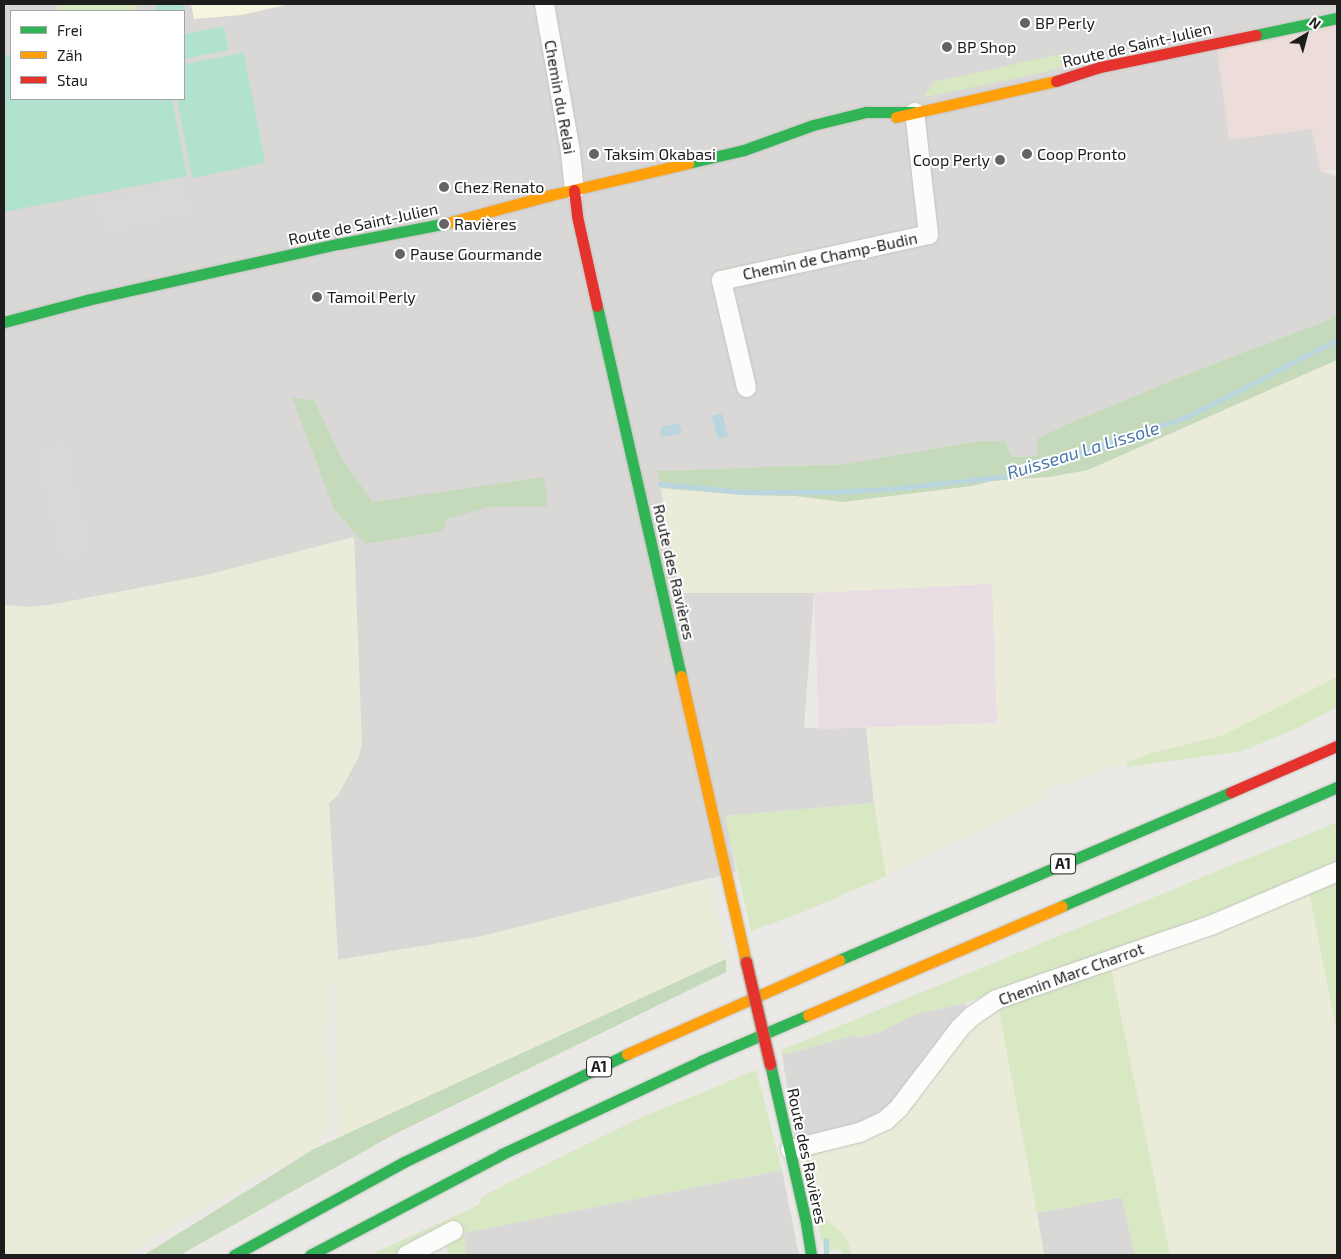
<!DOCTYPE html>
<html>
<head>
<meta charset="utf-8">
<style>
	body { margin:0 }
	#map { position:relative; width:1341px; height:1259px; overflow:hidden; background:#ebe9e5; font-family:"Exo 2",sans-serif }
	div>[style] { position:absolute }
	.residential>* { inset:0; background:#dad8d6 }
	.commercial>* { inset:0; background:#edddda }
	.industrial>* { inset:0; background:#e9dde4; transform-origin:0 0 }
	.education>* { inset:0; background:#f5f5df }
	.farmland>* { inset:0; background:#eaebd8 }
	.grass>* { inset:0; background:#d7e8c3; transform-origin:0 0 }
	.forest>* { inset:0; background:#c5daba }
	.pitch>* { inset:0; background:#b0e2ce }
	.parking>* { inset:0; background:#dad9d7; transform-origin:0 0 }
	.water>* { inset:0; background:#b9d5de; transform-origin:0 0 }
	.stream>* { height:5px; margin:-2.5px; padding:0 2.5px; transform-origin:2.5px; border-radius:2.5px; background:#b9d5de }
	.roads { filter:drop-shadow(0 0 1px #c4c3c1) drop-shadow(0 0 1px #c4c3c1) }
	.street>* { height:19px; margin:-9.5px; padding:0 9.5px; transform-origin:9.5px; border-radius:9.5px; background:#fcfcfb }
	.fast>* { height:11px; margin:-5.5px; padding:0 5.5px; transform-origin:5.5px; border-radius:5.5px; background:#30b455 }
	.slow>* { height:11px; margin:-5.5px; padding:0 5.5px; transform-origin:5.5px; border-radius:5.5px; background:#ff9f0a }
	.jam>* { height:11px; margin:-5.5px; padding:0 5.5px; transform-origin:5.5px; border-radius:5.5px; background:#e5322d }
	.bridges { filter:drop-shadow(0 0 1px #92947e) drop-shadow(0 0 1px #92947e) }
	.jam-bridge>* { height:11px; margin:-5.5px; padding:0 5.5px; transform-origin:5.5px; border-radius:5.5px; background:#e5322d }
	.dots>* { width:14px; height:14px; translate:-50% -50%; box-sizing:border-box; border:2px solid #fff; border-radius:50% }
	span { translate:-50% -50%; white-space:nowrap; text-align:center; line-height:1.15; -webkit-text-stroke:4px #fff; paint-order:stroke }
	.shield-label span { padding:1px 4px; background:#fff; border:1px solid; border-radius:4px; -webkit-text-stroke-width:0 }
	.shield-label { font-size:15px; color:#1d1d1d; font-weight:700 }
	.poi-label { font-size:16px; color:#1d1d1d }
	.left { translate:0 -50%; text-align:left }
	.right { translate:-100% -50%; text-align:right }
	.street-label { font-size:16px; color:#1d1d1d }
	.water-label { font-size:18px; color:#4b78aa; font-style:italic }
	.frame { position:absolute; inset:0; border:5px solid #1d1d1d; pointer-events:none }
	.legend { position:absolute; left:10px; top:10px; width:175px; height:90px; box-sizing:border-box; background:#fff; border:1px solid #a5a5a5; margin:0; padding:6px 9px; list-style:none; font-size:15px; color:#1d1d1d }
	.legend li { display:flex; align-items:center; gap:10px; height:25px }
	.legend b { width:25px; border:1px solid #a5a5a5 }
	.north { position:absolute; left:1281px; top:10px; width:50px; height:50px; -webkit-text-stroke:4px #fff; paint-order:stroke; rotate:37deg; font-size:14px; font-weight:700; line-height:20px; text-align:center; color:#1d1d1d }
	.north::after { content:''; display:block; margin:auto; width:18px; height:22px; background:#1d1d1d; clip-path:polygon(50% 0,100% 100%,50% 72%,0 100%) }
</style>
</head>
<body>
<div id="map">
	<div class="residential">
		<div style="clip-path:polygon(evenodd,4px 4px,1337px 4px,1337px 20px,1312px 129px,1321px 171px,1337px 176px,1337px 314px,1328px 320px,1185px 375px,1070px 423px,1039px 438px,1038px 456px,1012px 457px,978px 441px,846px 464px,657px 471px,680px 593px,814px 593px,804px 728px,866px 727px,874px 803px,726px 816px,736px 872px,483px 936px,338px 960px,329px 803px,338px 795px,359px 756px,354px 538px,202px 576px,50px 605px,26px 607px,4px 605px,4px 4px,11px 11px,184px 11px,184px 99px,11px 99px,11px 11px)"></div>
		<div style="clip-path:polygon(965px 1003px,966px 1010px,889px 1110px,879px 1116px,802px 1141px,795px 1136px,782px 1055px,855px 1035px,857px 1038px,878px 1033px,916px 1014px)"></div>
		<div style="clip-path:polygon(782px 1170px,799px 1255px,466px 1255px,464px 1233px)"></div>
		<div style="clip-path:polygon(1122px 1197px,1135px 1255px,1044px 1255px,1037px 1213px)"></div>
	</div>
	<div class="commercial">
		<div style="clip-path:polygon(1337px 20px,1337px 169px,1321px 172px,1312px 129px,1229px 140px,1217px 49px)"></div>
	</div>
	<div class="industrial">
		<div style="left:992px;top:583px;width:140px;height:178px;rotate:88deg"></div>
	</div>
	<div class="education">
		<div style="clip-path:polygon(191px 4px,290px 4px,241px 15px,194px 19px)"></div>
	</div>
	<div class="farmland">
		<div style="clip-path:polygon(1337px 360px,1337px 677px,1224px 735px,1152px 753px,1047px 790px,1049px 797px,886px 876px,874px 803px,866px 727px,998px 723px,992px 584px,814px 593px,680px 593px,661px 488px,676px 487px,742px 495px,795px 496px,842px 502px,972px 486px,991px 481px,1049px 477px,1088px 470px)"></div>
		<div style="clip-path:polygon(354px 537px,362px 744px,359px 756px,338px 795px,329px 803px,338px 960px,483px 936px,710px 878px,726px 959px,339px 1137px,336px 1043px,337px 965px,329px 1010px,327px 1042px,332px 1114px,330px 1128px,314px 1149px,224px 1196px,126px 1255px,4px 1255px,4px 605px,26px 607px,50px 605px,202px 576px)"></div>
		<div style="clip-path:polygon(1309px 891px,1337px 1033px,1337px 1255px,1170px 1255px,1111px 968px)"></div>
		<div style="clip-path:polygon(998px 1005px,1044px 1255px,851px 1255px,848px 1242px,843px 1233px,822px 1217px,809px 1158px,877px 1132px,961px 1035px)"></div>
	</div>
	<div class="grass">
		<div style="left:57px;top:4px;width:80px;height:7px"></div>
		<div style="clip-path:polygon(1061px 54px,1080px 60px,1042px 73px,924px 97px,933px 82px)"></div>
		<div style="clip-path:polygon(1337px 677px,1337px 707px,1298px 728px,1243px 751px,1127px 767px,1127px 762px,1152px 753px,1224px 735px)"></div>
		<div style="clip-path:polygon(874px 803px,886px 876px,803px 912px,751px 931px,725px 816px)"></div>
		<div style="clip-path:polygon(1337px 822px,1337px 862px,1205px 918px,965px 1003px,916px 1014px,878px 1033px,857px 1038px,855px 1035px,782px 1055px,781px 1050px)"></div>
		<div style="clip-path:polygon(1337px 879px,1337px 1033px,1309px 891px)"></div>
		<div style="clip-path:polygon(1111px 968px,1170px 1255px,1135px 1255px,1122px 1197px,1037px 1213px,998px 1005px)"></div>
		<div style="clip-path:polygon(756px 1070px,782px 1170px,464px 1233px,466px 1255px,449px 1255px,440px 1231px,394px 1255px,370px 1255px,478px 1205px,482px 1197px,502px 1186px,636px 1120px)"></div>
		<div style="clip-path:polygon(877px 1132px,809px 1158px,822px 1216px,843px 1233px,848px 1242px,851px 1255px,842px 1255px,841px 1250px,834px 1249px,825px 1255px,803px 1154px)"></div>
	</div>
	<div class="forest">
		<div style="clip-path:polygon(1337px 314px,1337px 360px,1088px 470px,1049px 477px,991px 481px,972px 486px,842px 502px,795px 496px,742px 495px,661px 488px,657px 471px,846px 464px,978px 441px,1005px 441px,1012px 457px,1038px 456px,1038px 438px,1070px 423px,1185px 375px,1328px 320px)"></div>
		<div style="clip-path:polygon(292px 398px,314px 400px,341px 458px,373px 502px,544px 477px,548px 506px,488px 507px,447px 519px,443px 531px,365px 544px,334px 509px)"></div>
		<div style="clip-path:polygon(726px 959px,726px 972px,391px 1136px,180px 1255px,144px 1255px,314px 1149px)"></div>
	</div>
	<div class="pitch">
		<div style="clip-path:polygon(155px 4px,183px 4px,184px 10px,156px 11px)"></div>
		<div style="clip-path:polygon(222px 27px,225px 29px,228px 50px,184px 59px,184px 34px)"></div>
		<div style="clip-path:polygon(244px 53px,265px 163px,192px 178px,177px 99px,184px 99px,184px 64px)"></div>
		<div style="clip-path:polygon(11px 54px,11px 99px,172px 99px,187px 176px,4px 212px,4px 56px)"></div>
	</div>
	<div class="parking">
		<div style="left:183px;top:186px;width:26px;height:86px;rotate:77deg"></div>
		<div style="left:64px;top:444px;width:110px;height:26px;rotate:77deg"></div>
	</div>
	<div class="water">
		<div style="left:722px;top:413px;width:24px;height:11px;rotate:75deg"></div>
		<div style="clip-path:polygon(679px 423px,682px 433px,663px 437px,660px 435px,661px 427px)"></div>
	</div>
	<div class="stream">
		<div style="left:660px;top:484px;width:84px;rotate:5.4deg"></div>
		<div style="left:744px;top:492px;width:86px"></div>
		<div style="left:830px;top:492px;width:58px;rotate:-3deg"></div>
		<div style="left:888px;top:489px;width:121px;rotate:-6.2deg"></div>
		<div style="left:1008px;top:476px;width:188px;rotate:-18.3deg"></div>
		<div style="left:1186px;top:417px;width:169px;rotate:-27deg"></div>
		<div style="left:826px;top:1255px;width:15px;rotate:-90deg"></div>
	</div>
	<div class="roads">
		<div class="street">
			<div style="left:544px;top:4px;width:150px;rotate:80deg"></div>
			<div style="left:570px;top:152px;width:38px;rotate:84deg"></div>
			<div style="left:746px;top:387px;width:110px;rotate:-103.2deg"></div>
			<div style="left:721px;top:280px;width:212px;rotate:-12.5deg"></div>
			<div style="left:928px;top:234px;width:123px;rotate:-96.5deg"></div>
			<div style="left:790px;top:1149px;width:71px;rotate:-13.8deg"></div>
			<div style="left:859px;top:1132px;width:29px;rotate:-25deg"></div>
			<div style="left:885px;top:1120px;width:18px;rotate:-43deg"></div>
			<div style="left:898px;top:1108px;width:101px;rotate:-52.7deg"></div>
			<div style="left:959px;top:1028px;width:17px;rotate:-45deg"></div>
			<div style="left:971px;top:1016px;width:30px;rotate:-34deg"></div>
			<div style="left:996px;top:999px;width:226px;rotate:-19.1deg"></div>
			<div style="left:1210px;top:925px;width:138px;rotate:-23deg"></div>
			<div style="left:406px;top:1255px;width:53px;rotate:-28deg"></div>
		</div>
		<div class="fast">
			<div style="left:1256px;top:35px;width:83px;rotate:-11.9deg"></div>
			<div style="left:688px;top:163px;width:57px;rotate:-13.1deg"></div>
			<div style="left:744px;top:150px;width:73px;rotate:-19.9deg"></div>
			<div style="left:813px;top:125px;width:55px;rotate:-13.8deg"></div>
			<div style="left:866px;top:112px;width:48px"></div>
			<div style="left:597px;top:306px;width:379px;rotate:77.2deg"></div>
			<div style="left:4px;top:322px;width:86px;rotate:-14.8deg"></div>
			<div style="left:87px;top:300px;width:257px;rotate:-12.6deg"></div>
			<div style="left:338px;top:244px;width:111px;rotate:-10.9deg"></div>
			<div style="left:1062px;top:906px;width:300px;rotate:-23.4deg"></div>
			<div style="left:839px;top:960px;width:426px;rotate:-23.2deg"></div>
			<div style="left:770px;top:1064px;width:163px;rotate:77.2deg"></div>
			<div style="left:806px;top:1223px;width:32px;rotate:81deg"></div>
			<div style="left:234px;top:1255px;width:194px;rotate:-28.7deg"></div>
			<div style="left:404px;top:1162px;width:248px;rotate:-25.8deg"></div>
			<div style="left:310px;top:1255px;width:217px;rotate:-27.7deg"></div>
			<div style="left:502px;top:1154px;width:220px;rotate:-25deg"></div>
			<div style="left:701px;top:1061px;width:116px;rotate:-23.3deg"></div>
		</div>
		<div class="slow">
			<div style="left:896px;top:117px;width:164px;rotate:-12.7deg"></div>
			<div style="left:447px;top:223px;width:108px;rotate:-15.1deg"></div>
			<div style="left:551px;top:195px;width:141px;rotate:-13.1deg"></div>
			<div style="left:681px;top:676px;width:293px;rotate:77.2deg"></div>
			<div style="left:808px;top:1015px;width:276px;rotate:-23.2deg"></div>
			<div style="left:627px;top:1054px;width:232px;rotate:-23.9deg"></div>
		</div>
		<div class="jam">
			<div style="left:1056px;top:81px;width:46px;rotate:-17.7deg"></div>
			<div style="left:1100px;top:67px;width:159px;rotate:-11.6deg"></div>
			<div style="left:574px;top:190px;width:26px;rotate:83deg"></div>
			<div style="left:577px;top:216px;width:92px;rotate:77.5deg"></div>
			<div style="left:1231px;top:792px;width:116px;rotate:-23.5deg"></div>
		</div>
	</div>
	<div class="bridges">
		<div class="jam-bridge">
			<div style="left:746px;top:962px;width:105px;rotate:76.8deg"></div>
		</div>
	</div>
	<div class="dots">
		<div style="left:1025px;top:23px;background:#656463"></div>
		<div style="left:947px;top:47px;background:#656463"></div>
		<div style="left:594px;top:154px;background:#656463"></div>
		<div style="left:1027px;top:154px;background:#656463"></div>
		<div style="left:1000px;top:160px;background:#656463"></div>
		<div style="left:444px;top:187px;background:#656463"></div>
		<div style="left:444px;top:224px;background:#656463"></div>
		<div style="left:400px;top:254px;background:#656463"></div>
		<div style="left:317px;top:297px;background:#656463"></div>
	</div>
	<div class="shield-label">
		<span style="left:1063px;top:864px">A1</span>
		<span style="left:599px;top:1067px">A1</span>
	</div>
	<div class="poi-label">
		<span class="left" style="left:1035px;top:23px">BP Perly</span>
		<span class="left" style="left:957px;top:47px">BP Shop</span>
		<span class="left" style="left:604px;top:154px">Taksim Okabasi</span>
		<span class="left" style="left:1037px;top:154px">Coop Pronto</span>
		<span class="right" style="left:990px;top:160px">Coop Perly</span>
		<span class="left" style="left:454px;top:187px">Chez Renato</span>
		<span class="left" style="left:454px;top:224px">Ravières</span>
		<span class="left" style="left:410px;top:254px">Pause Gourmande</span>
		<span class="left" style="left:327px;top:297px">Tamoil Perly</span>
	</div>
	<div class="street-label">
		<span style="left:1137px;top:45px;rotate:-13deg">Route de Saint-Julien</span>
		<span style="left:560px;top:97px;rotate:80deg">Chemin du Relai</span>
		<span style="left:363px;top:224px;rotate:-12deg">Route de Saint-Julien</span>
		<span style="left:830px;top:256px;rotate:-12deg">Chemin de Champ-Budin</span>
		<span style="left:674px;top:572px;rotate:77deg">Route des Ravières</span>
		<span style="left:1071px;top:974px;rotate:-20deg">Chemin Marc Charrot</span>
		<span style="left:807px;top:1156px;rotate:78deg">Route des Ravières</span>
	</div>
	<div class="water-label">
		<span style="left:1083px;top:450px;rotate:-17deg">Ruisseau La Lissole</span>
	</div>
	<div class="frame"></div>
	<ul class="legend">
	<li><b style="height:6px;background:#30b455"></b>Frei</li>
	<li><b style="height:6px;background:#ff9f0a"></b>Zäh</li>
	<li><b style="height:6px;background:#e5322d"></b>Stau</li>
	</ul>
	<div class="north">N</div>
</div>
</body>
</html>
